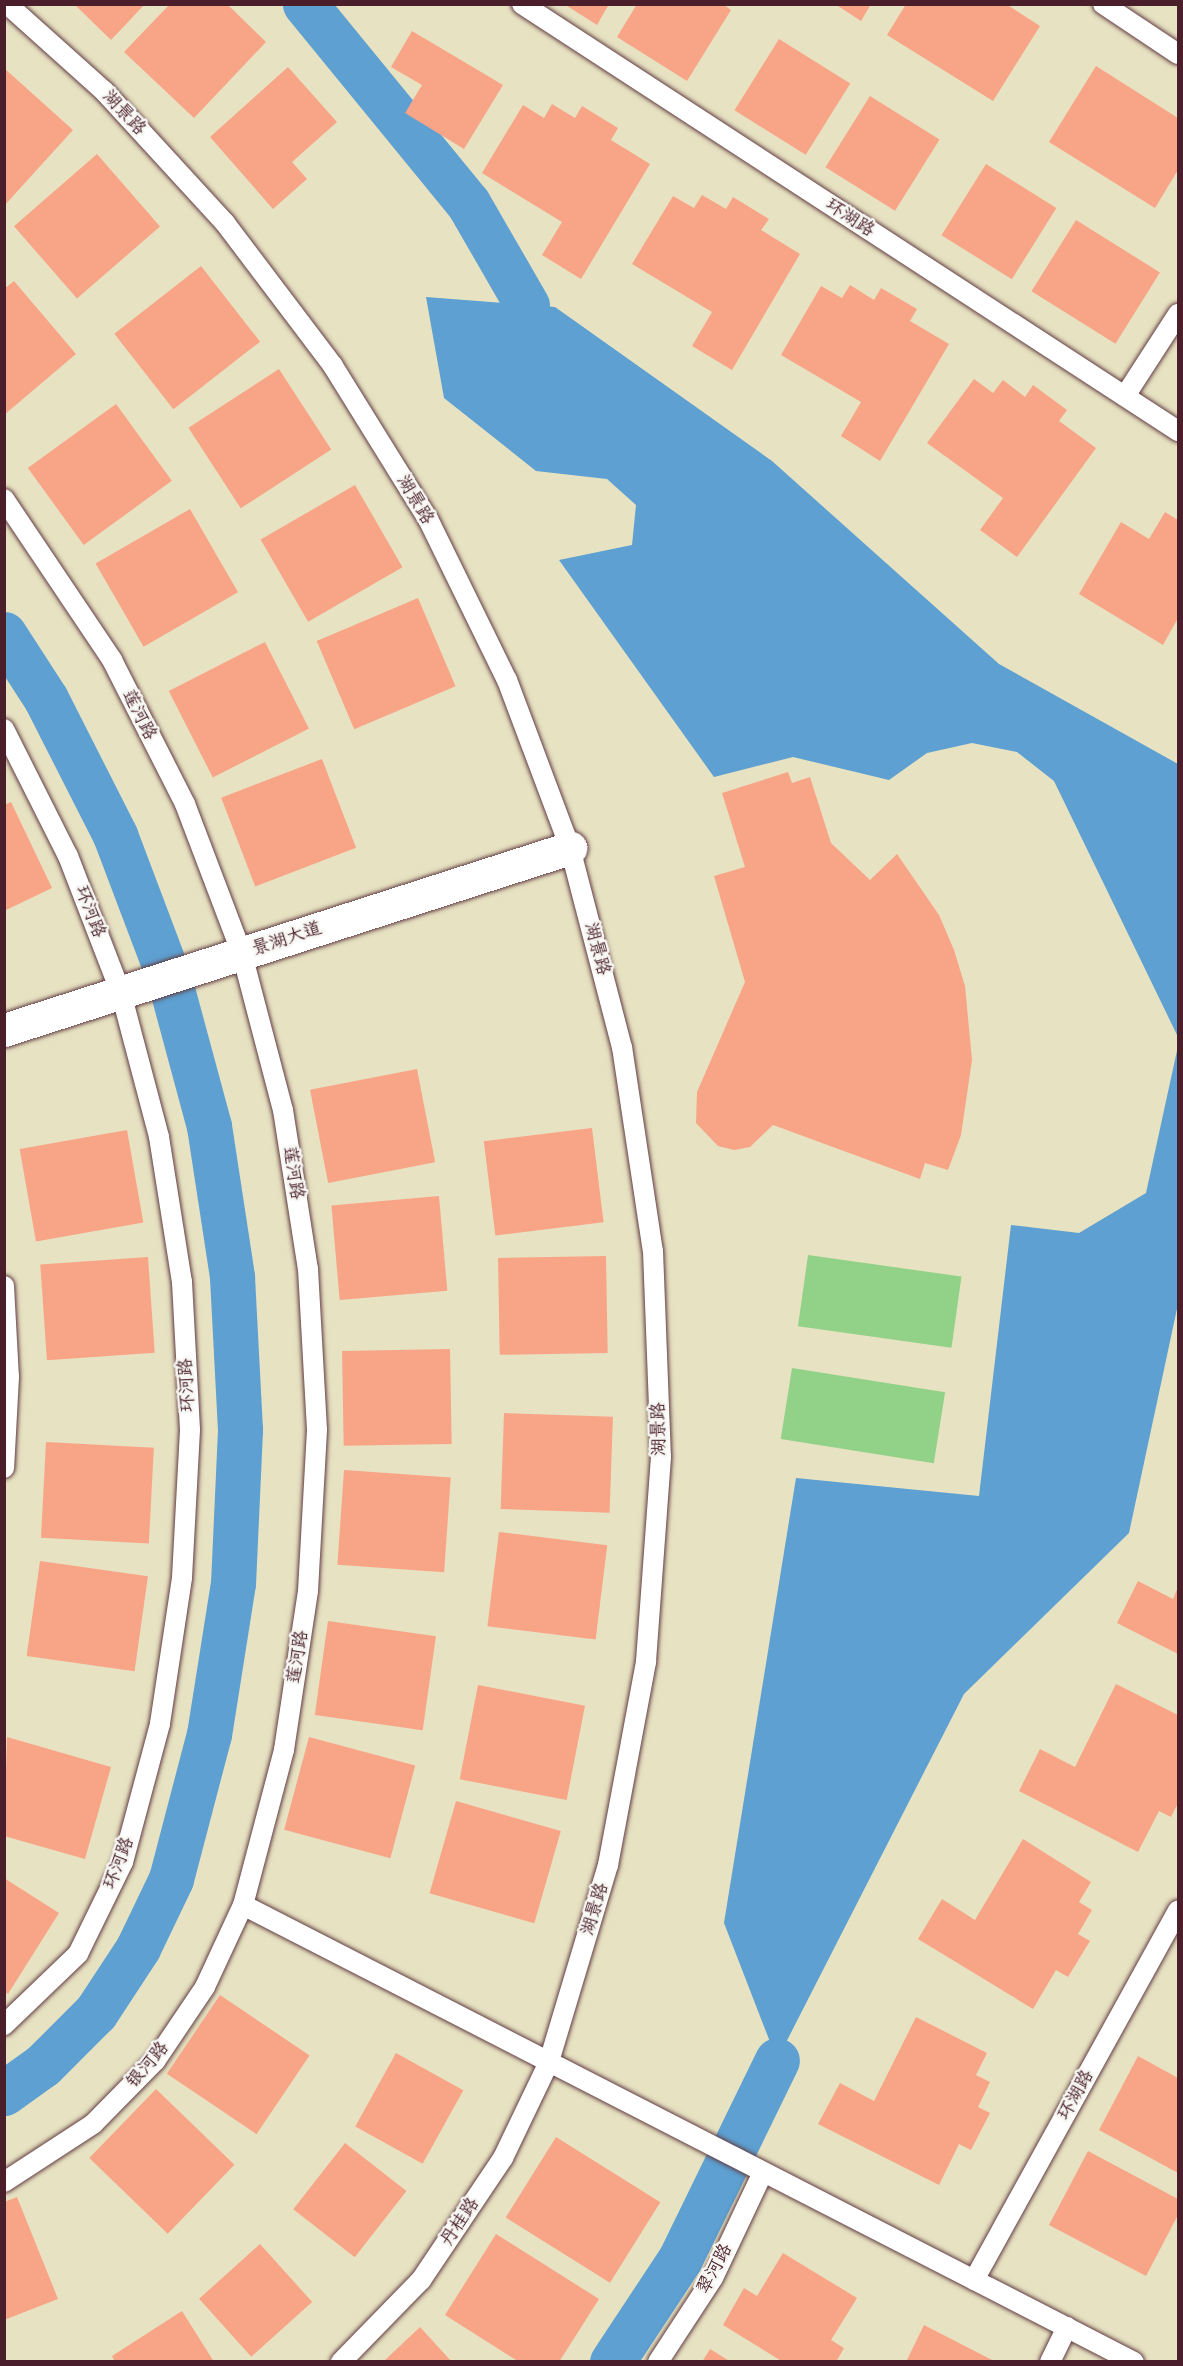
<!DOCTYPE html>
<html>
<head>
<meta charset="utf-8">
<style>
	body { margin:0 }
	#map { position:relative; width:1183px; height:2366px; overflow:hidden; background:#e7e2c2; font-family:Pangolin,"LXGW WenKai TC",sans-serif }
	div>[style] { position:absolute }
	.green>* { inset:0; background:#92d288; transform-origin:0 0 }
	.water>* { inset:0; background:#5da0d1 }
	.canal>* { height:45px; margin:-22.5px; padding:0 22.5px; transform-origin:22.5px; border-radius:22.5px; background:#5da0d1 }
	.building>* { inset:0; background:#f8a587; transform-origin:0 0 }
	.roads { filter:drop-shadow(0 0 2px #623c42) drop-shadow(0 0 2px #623c42) }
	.lane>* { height:20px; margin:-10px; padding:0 10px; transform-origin:10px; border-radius:10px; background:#fff }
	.street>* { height:33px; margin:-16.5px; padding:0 16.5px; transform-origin:16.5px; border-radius:16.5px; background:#fff }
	span { translate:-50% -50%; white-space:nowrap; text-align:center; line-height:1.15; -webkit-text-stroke:5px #f6f6f2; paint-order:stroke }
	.street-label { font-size:18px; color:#4a1f2b }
	.frame { position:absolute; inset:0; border:6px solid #4a1f2b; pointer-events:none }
</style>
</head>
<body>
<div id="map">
	<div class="green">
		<div style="left:808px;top:1255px;width:155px;height:72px;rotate:8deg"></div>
		<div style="left:792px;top:1368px;width:155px;height:72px;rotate:9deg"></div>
	</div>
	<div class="water">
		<div style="clip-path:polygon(426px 297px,555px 307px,772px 461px,999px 664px,1178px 764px,1178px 1037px,1054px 781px,1017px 752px,972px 743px,927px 753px,889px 780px,793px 757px,714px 777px,559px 560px,632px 545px,636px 505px,607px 479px,536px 471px,444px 398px)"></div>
		<div style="clip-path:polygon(1178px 1046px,1178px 1304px,1129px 1533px,964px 1694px,777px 2060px,724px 1923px,796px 1478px,979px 1496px,1011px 1225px,1079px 1233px,1146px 1193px)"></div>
	</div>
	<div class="canal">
		<div style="left:305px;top:4px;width:257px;rotate:50.7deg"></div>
		<div style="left:468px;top:203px;width:118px;rotate:60deg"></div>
		<div style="left:4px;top:634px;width:77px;rotate:57.1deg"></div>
		<div style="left:46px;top:699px;width:153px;rotate:63.1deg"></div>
		<div style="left:115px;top:835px;width:153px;rotate:69.3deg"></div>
		<div style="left:169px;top:978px;width:153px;rotate:74.9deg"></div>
		<div style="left:209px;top:1126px;width:153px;rotate:81.3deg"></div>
		<div style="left:232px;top:1277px;width:153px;rotate:87deg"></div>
		<div style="left:240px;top:1430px;width:153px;rotate:92.6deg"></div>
		<div style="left:233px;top:1583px;width:153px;rotate:99deg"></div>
		<div style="left:209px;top:1734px;width:150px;rotate:104.7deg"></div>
		<div style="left:171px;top:1879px;width:76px;rotate:115.6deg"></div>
		<div style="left:138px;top:1948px;width:77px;rotate:123.3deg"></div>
		<div style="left:96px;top:2012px;width:75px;rotate:135deg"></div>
		<div style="left:43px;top:2065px;width:48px;rotate:144.3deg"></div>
		<div style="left:612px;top:2362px;width:123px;rotate:-56.6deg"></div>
		<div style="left:680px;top:2259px;width:221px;rotate:-64deg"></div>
	</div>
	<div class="building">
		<div style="clip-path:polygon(74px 4px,145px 4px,111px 40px)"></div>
		<div style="clip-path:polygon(170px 4px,227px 4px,266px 42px,194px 118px,124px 52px)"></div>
		<div style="clip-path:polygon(564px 4px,609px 4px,597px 25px)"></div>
		<div style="clip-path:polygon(637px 4px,723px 4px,731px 10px,687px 81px,617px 37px)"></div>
		<div style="clip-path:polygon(835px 4px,871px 4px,861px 21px)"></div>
		<div style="clip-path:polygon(906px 4px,1006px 4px,1040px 26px,993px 101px,887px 35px)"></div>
		<div style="clip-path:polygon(412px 31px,503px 85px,464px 149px,405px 113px,422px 85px,391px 67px)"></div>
		<div style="left:779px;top:39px;width:84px;height:84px;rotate:32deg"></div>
		<div style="clip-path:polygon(1096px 66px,1178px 118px,1178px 170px,1155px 208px,1049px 142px)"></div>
		<div style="clip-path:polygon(288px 67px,337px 122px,292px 162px,307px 179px,273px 209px,210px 137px)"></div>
		<div style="clip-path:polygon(4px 68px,73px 130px,4px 206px)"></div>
		<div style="left:870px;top:96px;width:82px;height:84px;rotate:32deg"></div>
		<div style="clip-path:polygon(552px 104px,575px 118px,582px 106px,618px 128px,611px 140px,650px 164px,581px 279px,542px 255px,562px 222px,482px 173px,523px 105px,544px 118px)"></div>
		<div style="left:97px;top:154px;width:96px;height:110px;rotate:49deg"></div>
		<div style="left:986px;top:164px;width:83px;height:84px;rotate:32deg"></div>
		<div style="clip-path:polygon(702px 195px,726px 209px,733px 197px,769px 219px,761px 230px,800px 254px,732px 370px,692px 346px,712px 312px,632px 264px,673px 196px,694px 208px)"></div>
		<div style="left:1076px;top:220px;width:99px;height:84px;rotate:32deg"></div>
		<div style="left:201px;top:266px;width:96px;height:110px;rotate:52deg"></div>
		<div style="clip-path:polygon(14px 281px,76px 354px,4px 415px,4px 289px)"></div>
		<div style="clip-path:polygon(850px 285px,874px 300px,881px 288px,917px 309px,910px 321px,949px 344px,880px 461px,841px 436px,861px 402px,781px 355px,821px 286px,842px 298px)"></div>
		<div style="left:279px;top:369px;width:96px;height:108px;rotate:57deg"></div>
		<div style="clip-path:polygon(974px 379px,993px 393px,1003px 380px,1025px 397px,1033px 385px,1067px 410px,1059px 421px,1096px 448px,1017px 557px,980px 530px,1003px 498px,927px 443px)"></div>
		<div style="left:116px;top:404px;width:95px;height:109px;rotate:54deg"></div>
		<div style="left:355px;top:485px;width:95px;height:109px;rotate:60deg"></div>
		<div style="left:190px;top:509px;width:96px;height:109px;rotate:60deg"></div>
		<div style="clip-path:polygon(1165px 512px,1178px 520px,1178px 618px,1163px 645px,1079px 594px,1121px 522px,1149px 539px)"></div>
		<div style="left:418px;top:598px;width:96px;height:110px;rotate:67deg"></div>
		<div style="left:265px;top:642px;width:97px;height:108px;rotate:63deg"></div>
		<div style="left:322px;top:759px;width:95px;height:108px;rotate:69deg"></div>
		<div style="clip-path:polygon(788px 772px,792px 783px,810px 777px,831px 843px,870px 880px,897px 854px,939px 915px,954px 950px,965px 986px,972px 1060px,961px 1135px,948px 1170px,925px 1163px,920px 1179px,773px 1125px,750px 1147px,734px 1150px,718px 1146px,696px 1123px,697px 1092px,745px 982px,714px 876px,745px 867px,722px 793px)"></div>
		<div style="clip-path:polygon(11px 802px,52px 888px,4px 911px,4px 805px)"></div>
		<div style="left:417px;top:1069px;width:95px;height:109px;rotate:79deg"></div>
		<div style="left:592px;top:1128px;width:95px;height:109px;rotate:83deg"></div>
		<div style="left:127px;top:1130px;width:94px;height:109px;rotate:80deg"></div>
		<div style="left:439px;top:1196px;width:95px;height:108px;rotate:85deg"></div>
		<div style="left:606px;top:1256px;width:97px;height:108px;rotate:89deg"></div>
		<div style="left:148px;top:1257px;width:96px;height:108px;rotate:86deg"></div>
		<div style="left:450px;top:1349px;width:95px;height:108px;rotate:89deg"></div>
		<div style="left:504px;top:1413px;width:109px;height:96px;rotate:2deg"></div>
		<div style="left:46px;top:1442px;width:108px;height:96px;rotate:3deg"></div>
		<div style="left:344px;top:1470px;width:107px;height:95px;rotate:4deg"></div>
		<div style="left:499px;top:1532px;width:109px;height:95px;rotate:7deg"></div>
		<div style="left:40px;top:1561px;width:109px;height:96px;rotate:8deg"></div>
		<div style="clip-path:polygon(1138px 1581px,1173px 1599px,1178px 1587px,1178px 1654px,1117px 1623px)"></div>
		<div style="left:328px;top:1621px;width:109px;height:95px;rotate:8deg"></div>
		<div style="clip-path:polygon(1116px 1684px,1178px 1715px,1178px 1803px,1171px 1817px,1159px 1811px,1138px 1852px,1019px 1791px,1040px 1749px,1075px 1767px)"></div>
		<div style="left:478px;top:1685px;width:109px;height:96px;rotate:11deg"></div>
		<div style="clip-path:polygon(7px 1737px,111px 1767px,85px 1859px,4px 1836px)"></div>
		<div style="left:309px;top:1737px;width:110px;height:96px;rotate:15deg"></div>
		<div style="left:456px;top:1801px;width:109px;height:96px;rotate:16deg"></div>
		<div style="clip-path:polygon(1023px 1839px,1091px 1882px,1079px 1902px,1092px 1910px,1078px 1934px,1090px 1941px,1068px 1977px,1056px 1970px,1033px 2009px,918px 1939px,942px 1899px,975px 1920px)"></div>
		<div style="clip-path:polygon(4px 1878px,59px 1913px,8px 1994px,4px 1991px)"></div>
		<div style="left:220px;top:1995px;width:108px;height:95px;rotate:34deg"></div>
		<div style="clip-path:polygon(916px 2017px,987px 2053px,976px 2075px,990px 2082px,978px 2107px,990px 2113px,971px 2150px,959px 2144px,939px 2185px,818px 2124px,840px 2083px,874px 2101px)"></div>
		<div style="left:396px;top:2053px;width:77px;height:84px;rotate:29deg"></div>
		<div style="clip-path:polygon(1138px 2056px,1178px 2078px,1178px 2173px,1099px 2130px)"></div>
		<div style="left:156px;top:2089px;width:109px;height:96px;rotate:44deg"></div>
		<div style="left:556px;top:2137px;width:123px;height:95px;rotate:32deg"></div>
		<div style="left:345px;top:2143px;width:78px;height:84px;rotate:38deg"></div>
		<div style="clip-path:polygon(1088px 2151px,1178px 2199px,1178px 2215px,1146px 2276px,1049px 2225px)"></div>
		<div style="clip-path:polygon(17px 2197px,58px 2299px,4px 2320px,4px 2202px)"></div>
		<div style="clip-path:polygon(496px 2234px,599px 2299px,559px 2362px,519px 2362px,445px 2315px)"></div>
		<div style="left:260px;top:2244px;width:78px;height:82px;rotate:48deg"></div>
		<div style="clip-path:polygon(783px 2253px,857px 2298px,831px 2340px,844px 2348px,836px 2362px,783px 2362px,723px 2325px,744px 2288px,757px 2296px)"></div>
		<div style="clip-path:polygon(182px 2311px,214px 2362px,115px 2362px,112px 2356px)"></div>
		<div style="clip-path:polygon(924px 2325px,992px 2360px,991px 2362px,906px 2362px)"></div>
		<div style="clip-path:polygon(420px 2327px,452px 2362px,383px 2362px)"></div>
		<div style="clip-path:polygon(710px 2349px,731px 2362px,702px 2362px)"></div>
	</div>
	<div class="roads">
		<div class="lane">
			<div style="left:7px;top:4px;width:130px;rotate:41.9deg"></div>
			<div style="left:104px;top:91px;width:179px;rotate:47.5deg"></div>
			<div style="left:225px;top:223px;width:179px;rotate:52.9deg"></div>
			<div style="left:333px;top:366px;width:180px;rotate:58.2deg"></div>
			<div style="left:428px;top:519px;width:179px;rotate:63.9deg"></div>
			<div style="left:507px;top:680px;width:179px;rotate:69.4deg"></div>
			<div style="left:570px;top:848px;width:206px;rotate:75.4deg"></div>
			<div style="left:622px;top:1047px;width:206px;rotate:81.4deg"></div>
			<div style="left:653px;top:1251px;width:206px;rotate:87.8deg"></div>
			<div style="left:661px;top:1457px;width:206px;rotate:94.2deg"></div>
			<div style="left:646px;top:1662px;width:207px;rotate:100.6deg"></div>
			<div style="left:608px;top:1865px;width:206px;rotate:106.7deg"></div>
			<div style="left:549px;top:2062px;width:106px;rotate:115.6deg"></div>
			<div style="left:503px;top:2158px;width:147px;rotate:123.9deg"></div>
			<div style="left:421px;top:2280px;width:115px;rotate:134.3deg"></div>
			<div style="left:522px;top:4px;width:783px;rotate:33.06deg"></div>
			<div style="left:1103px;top:4px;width:90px;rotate:33.7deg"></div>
			<div style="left:1125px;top:396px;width:98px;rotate:-57.1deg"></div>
			<div style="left:4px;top:499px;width:194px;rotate:56.1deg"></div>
			<div style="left:112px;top:660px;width:161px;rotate:63.1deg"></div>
			<div style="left:185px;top:804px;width:160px;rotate:69.2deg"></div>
			<div style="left:242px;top:954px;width:161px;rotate:75.3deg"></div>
			<div style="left:283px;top:1110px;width:161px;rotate:81.1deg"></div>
			<div style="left:308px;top:1269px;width:161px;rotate:86.8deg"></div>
			<div style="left:317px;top:1430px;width:161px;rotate:93.2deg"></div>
			<div style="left:308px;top:1591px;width:161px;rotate:98.6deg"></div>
			<div style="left:284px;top:1750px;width:160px;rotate:104.8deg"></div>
			<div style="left:243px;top:1905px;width:90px;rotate:114.9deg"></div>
			<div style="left:205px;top:1987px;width:89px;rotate:124deg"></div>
			<div style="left:155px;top:2061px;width:88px;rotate:134.5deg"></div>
			<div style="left:93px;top:2124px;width:106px;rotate:146.9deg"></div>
			<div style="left:4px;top:729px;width:142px;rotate:63.3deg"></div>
			<div style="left:68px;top:856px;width:147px;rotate:68.9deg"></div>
			<div style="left:121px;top:993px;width:149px;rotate:75.2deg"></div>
			<div style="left:159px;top:1137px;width:147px;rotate:81deg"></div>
			<div style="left:182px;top:1282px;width:148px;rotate:86.9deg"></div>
			<div style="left:190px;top:1430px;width:148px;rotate:93.1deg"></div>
			<div style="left:182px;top:1578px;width:148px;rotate:98.6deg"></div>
			<div style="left:160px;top:1724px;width:143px;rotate:105deg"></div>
			<div style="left:123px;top:1862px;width:102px;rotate:116.1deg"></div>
			<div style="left:78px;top:1954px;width:103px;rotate:136.2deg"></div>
			<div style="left:4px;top:1286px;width:91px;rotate:86.9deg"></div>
			<div style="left:9px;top:1377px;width:91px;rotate:93.1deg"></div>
			<div style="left:243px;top:1905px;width:1001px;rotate:27.15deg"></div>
			<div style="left:974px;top:2280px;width:422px;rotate:-61.1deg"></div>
			<div style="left:658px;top:2362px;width:100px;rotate:-56.8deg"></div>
			<div style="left:713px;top:2278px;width:117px;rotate:-64.7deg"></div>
			<div style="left:1050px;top:2362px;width:39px;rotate:-64deg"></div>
		</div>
		<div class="street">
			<div style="left:4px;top:1030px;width:595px;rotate:-17.83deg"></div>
		</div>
	</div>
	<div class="street-label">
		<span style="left:124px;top:113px;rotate:47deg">湖景路</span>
		<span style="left:850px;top:218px;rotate:33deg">环湖路</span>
		<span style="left:415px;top:500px;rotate:59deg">湖景路</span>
		<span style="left:139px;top:715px;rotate:63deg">莲河路</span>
		<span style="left:90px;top:912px;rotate:69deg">环河路</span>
		<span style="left:287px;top:939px;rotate:-18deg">景湖大道</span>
		<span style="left:597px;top:949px;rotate:75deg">湖景路</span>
		<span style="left:293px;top:1173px;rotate:81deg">莲河路</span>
		<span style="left:187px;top:1385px;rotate:-93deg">环河路</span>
		<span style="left:659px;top:1429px;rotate:-91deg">湖景路</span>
		<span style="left:298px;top:1657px;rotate:-81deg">莲河路</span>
		<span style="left:119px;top:1863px;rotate:-69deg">环河路</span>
		<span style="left:595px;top:1909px;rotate:-73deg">湖景路</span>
		<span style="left:148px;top:2065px;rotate:-50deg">银河路</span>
		<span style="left:1076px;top:2095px;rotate:-61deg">环湖路</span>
		<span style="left:460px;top:2222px;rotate:-56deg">丹桂路</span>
		<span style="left:715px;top:2269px;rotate:-62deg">翠河路</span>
	</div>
	<div class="frame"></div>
</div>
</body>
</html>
